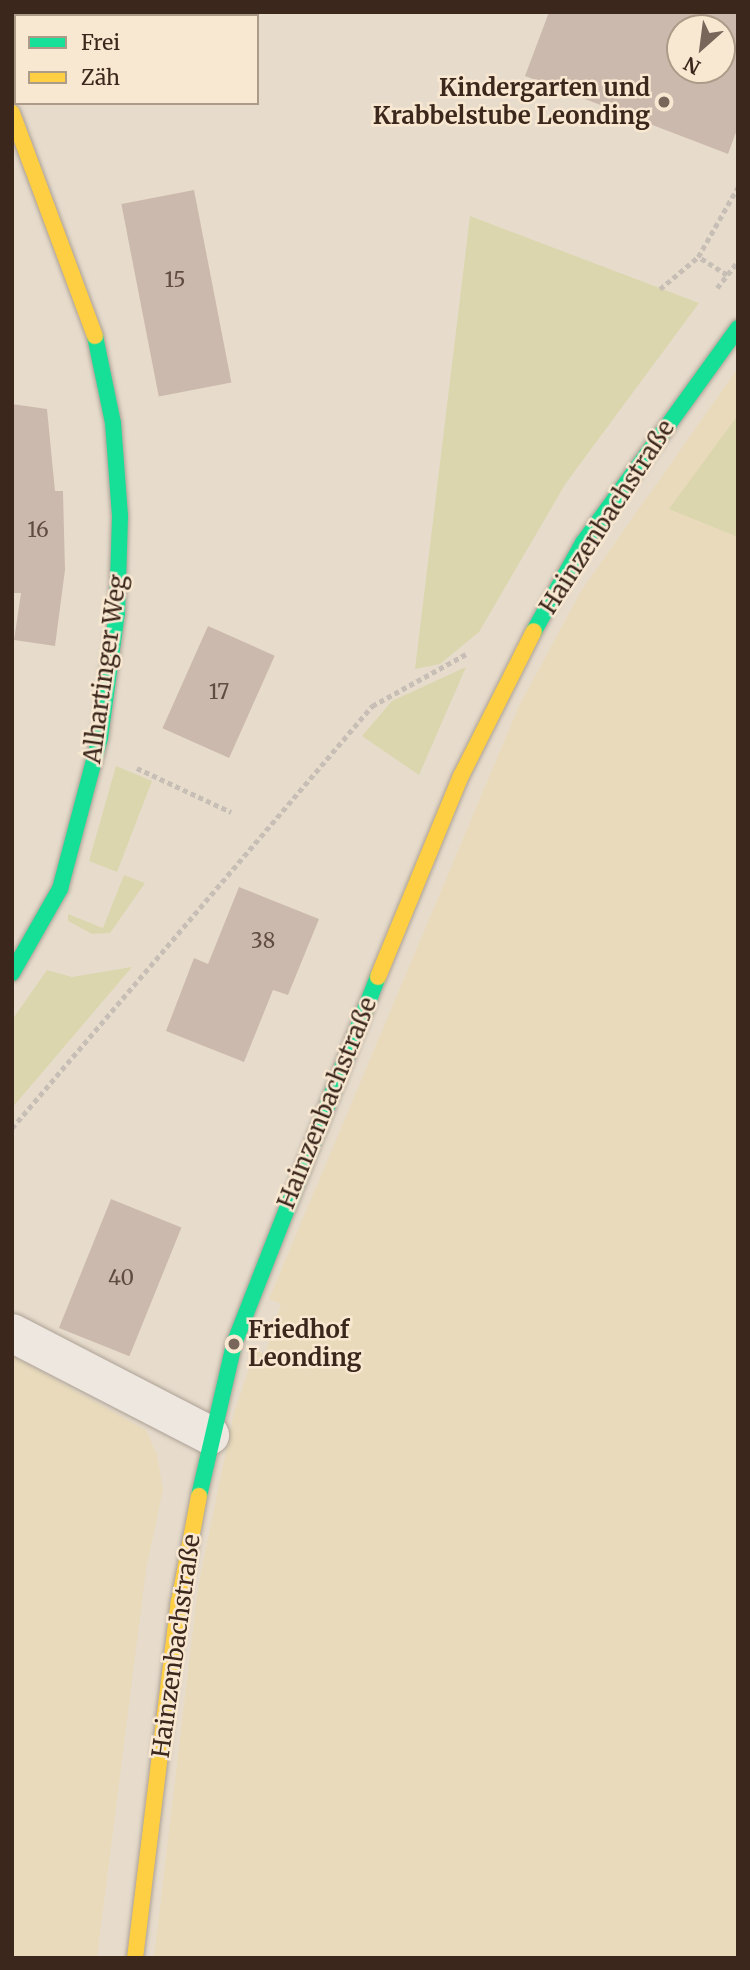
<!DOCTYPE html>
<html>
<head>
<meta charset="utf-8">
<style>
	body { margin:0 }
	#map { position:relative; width:750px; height:1970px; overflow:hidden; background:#e7dccc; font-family:Merriweather,serif }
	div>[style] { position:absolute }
	.farmland>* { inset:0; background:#e8dabb }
	.green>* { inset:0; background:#dbd6ad }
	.building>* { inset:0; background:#ccb9ad; transform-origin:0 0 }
	.path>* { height:4.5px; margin-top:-2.25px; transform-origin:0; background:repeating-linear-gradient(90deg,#c7beb5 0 5px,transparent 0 8.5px) }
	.roads { filter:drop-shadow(0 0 2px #aca195) drop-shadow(0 0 2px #aca195) }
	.street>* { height:38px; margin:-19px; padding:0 19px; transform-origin:19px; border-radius:19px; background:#eee7df }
	.fast>* { height:16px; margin:-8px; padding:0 8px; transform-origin:8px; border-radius:8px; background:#16e098 }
	.slow>* { height:16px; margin:-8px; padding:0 8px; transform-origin:8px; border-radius:8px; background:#ffcf43 }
	.dots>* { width:19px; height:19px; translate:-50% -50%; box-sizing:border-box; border:4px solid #f9e8d1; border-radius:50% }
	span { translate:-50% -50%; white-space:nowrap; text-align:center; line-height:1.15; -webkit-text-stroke:5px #f9e8d1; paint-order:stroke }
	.number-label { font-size:21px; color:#604c40 }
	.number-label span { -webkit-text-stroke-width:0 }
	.poi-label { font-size:24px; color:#3c271c; font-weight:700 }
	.right { translate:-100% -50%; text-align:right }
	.left { translate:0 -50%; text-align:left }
	.street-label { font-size:24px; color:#3c271c }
	.frame { position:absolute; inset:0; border:14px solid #3c271c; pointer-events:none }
	.legend { position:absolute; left:14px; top:14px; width:245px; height:91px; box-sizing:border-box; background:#f9e8d1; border:2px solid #ad9b89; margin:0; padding:9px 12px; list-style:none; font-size:21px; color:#3c271c }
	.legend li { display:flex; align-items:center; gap:14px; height:35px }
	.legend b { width:35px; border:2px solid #ad9b89 }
	.north { position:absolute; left:666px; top:14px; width:70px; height:70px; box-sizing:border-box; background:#f9e8d1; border:2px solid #ad9b89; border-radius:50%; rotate:208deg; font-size:19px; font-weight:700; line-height:28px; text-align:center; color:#3c271c }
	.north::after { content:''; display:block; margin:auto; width:24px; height:32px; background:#78665a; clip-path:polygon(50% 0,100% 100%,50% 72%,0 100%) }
</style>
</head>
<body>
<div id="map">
	<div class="farmland">
		<div style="clip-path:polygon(738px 368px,738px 1958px,154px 1958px,198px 1587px,234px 1413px,255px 1351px,265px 1354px,281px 1304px,269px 1299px,519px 706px,581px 591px)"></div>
		<div style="clip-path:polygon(12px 1356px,146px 1430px,157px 1455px,163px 1489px,146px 1570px,97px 1958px,12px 1958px)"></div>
	</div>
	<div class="green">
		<div style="clip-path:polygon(470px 216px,699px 303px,566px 483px,479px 632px,440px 664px,415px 669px)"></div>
		<div style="clip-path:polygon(738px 415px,738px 537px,669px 509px)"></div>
		<div style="clip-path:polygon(466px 667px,419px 775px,362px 736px,392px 701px)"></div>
		<div style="clip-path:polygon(116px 766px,152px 781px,117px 872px,89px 861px)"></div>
		<div style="clip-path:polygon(124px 875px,145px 883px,110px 933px,92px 934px,68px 921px,68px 914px,103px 928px)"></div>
		<div style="clip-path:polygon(132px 967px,12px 1108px,12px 1020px,47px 970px,72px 977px)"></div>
	</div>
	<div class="building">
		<div style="clip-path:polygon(evenodd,549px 12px,738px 12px,738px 127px,728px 154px,525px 76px,549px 12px,680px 28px,722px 28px,722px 70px,680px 70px,680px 28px)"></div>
		<div style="left:194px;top:190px;width:196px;height:74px;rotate:79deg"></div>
		<div style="clip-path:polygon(12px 404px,47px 409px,55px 491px,63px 491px,65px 570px,55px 646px,14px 640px,21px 593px,12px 593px)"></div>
		<div style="left:208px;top:626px;width:73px;height:112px;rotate:24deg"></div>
		<div style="clip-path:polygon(239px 887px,319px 919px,288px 995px,273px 990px,244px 1062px,166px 1031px,194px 958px,208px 964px)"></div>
		<div style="left:111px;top:1199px;width:76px;height:139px;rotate:22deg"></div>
	</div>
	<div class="path">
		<div style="left:727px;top:275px;width:34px;rotate:-148deg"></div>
		<div style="left:698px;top:257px;width:81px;rotate:-60.3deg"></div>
		<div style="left:717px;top:288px;width:34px;rotate:-52deg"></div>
		<div style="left:660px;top:289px;width:50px;rotate:-40.1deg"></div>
		<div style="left:137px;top:768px;width:104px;rotate:25.1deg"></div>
		<div style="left:12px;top:1128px;width:555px;rotate:-49.53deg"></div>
		<div style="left:372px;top:706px;width:110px;rotate:-28.9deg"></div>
	</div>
	<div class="roads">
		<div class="street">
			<div style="left:12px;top:1333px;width:223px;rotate:27.3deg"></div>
		</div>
		<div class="fast">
			<div style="left:534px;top:631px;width:101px;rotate:-60.9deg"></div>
			<div style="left:583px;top:543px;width:265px;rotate:-54.2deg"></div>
			<div style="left:12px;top:973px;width:97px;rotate:-60.3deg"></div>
			<div style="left:60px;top:889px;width:156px;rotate:-75.2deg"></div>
			<div style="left:100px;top:738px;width:126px;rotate:-82.3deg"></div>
			<div style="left:117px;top:613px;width:97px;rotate:-88.2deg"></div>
			<div style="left:120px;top:516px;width:93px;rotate:-94.3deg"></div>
			<div style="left:113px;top:423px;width:89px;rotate:-101.7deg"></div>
			<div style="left:199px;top:1496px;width:156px;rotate:-77deg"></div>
			<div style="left:234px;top:1344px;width:394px;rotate:-68.6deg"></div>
		</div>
		<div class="slow">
			<div style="left:12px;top:113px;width:238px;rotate:69.6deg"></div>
			<div style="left:378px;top:977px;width:217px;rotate:-67.6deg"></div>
			<div style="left:461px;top:776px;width:162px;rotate:-63.3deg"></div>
			<div style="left:135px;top:1958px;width:359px;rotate:-83deg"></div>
			<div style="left:179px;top:1602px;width:108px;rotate:-79.3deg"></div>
		</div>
	</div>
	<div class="dots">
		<div style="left:664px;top:102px;background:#78665a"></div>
		<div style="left:234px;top:1344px;background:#78665a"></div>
	</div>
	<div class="number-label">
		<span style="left:175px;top:280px">15</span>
		<span style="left:38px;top:530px">16</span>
		<span style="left:219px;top:692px">17</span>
		<span style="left:263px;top:941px">38</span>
		<span style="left:121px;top:1278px">40</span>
	</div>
	<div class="poi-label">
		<span class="right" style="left:650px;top:102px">Kindergarten und<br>Krabbelstube Leonding</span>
		<span class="left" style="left:248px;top:1344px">Friedhof<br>Leonding</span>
	</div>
	<div class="street-label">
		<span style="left:607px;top:517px;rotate:-57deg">Hainzenbachstraße</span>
		<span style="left:105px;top:669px;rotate:-82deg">Alhartinger Weg</span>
		<span style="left:327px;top:1103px;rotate:-68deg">Hainzenbachstraße</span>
		<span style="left:176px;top:1646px;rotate:-82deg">Hainzenbachstraße</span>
	</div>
	<div class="frame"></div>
	<ul class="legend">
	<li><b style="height:9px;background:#16e098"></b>Frei</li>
	<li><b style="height:9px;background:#ffcf43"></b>Zäh</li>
	</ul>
	<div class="north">N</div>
</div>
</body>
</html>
